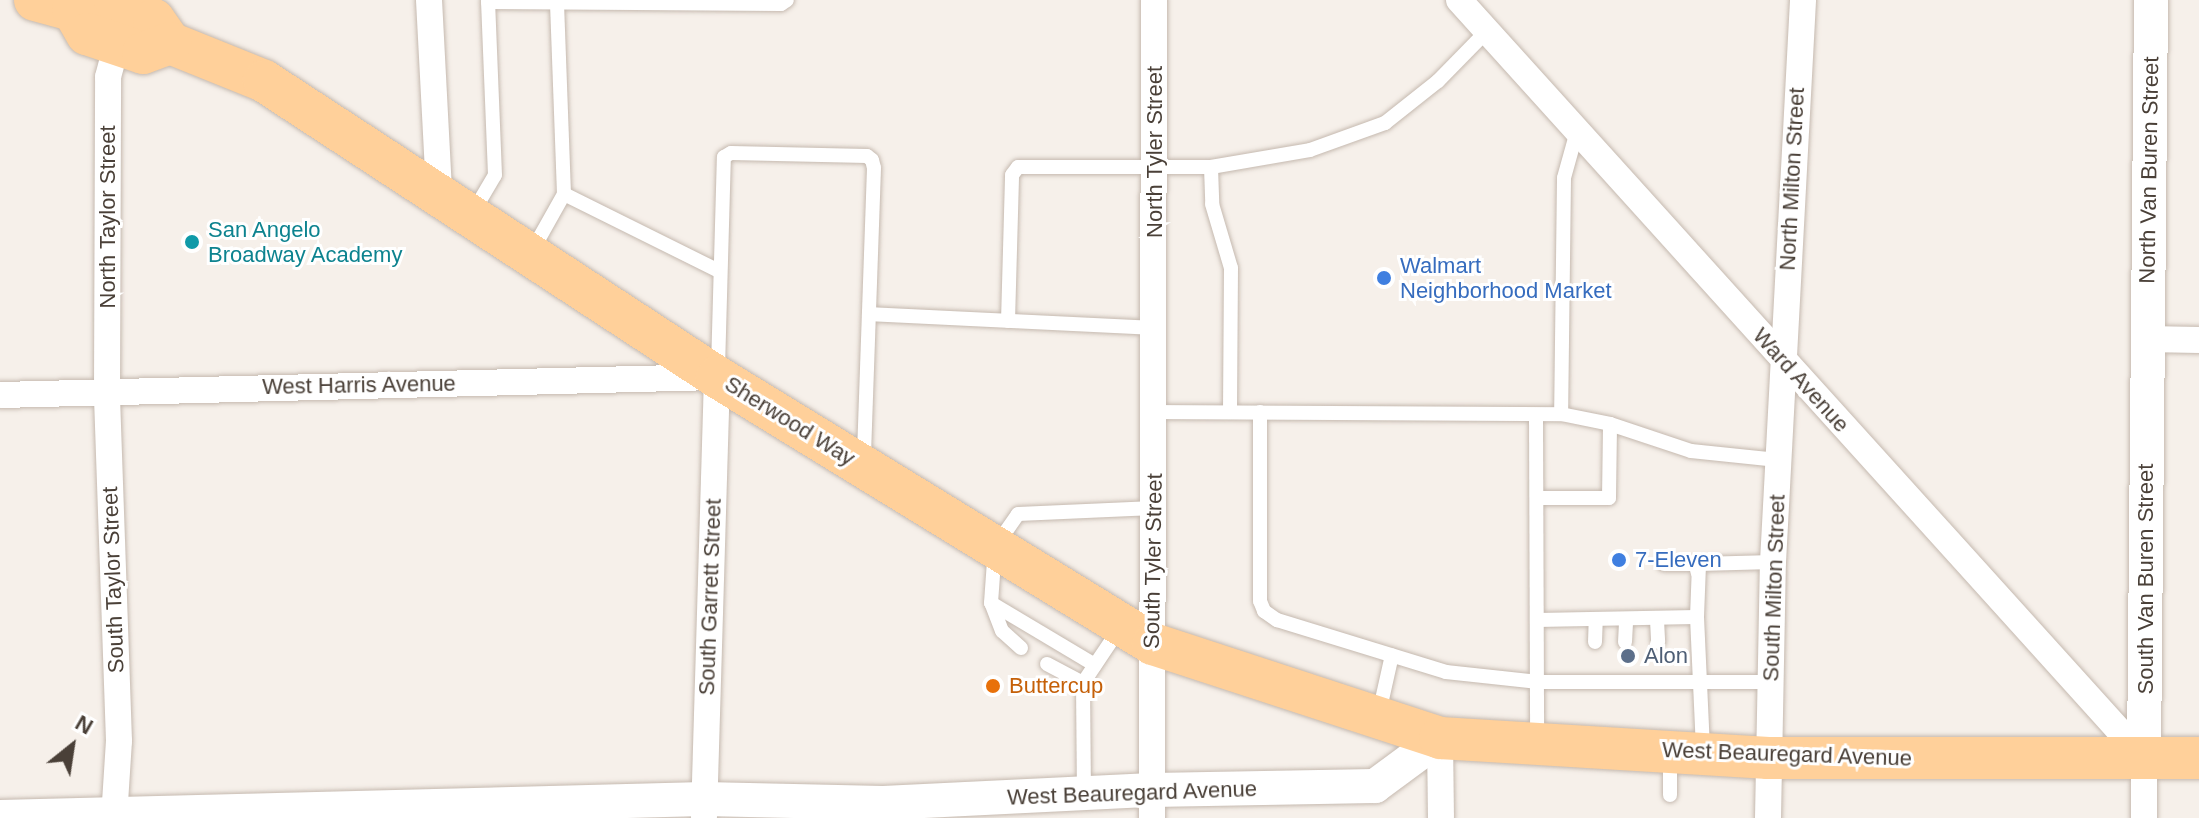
<!DOCTYPE html>
<html>
<head>
<meta charset="utf-8">
<style>
	body { margin:0 }
	#map { position:relative; width:2199px; height:818px; overflow:hidden; background:#f6f0ea; font-family:Arial,sans-serif }
	div>[style] { position:absolute }
	.roads { filter:drop-shadow(0 0 2px #c5b9af) drop-shadow(0 0 2px #c5b9af) }
	.service>* { height:14px; margin:-7px; padding:0 7px; transform-origin:7px; border-radius:7px; background:#fff }
	.minor>* { height:26px; margin:-13px; padding:0 13px; transform-origin:13px; border-radius:13px; background:#fff }
	.tertiary>* { height:34px; margin:-17px; padding:0 17px; transform-origin:17px; border-radius:17px; background:#fff }
	.primary>* { height:42px; margin:-21px; padding:0 21px; transform-origin:21px; border-radius:21px; background:#ffd09a }
	.dots>* { width:22px; height:22px; translate:-50% -50%; box-sizing:border-box; border:4px solid #fff; border-radius:50% }
	span { translate:-50% -50%; white-space:nowrap; text-align:center; line-height:1.15; -webkit-text-stroke:6px #fff; paint-order:stroke }
	.street-label { font-size:22px; color:#4a4038 }
	.culture-label { font-size:22px; color:#0d838f }
	.left { translate:0 -50%; text-align:left }
	.shop-label { font-size:22px; color:#366cbe }
	.service-label { font-size:22px; color:#4e5e75 }
	.food-label { font-size:22px; color:#c56008 }
	.north { position:absolute; left:32px; top:706px; width:80px; height:80px; -webkit-text-stroke:6px #fff; paint-order:stroke; rotate:30deg; font-size:22px; font-weight:700; line-height:32px; text-align:center; color:#4a4038 }
	.north::after { content:''; display:block; margin:auto; width:28px; height:36px; background:#4a4038; clip-path:polygon(50% 0,100% 100%,50% 72%,0 100%) }
</style>
</head>
<body>
<div id="map">
	<div class="roads">
		<div class="service">
			<div style="left:488px;top:2px;width:293px;rotate:0.4deg"></div>
			<div style="left:781px;top:4px;width:7px;rotate:-34deg"></div>
			<div style="left:1577px;top:131px;width:49px;rotate:105.5deg"></div>
			<div style="left:1564px;top:178px;width:236px;rotate:90.7deg"></div>
			<div style="left:1561px;top:414px;width:50px;rotate:11.5deg"></div>
			<div style="left:1610px;top:424px;width:85px;rotate:18.4deg"></div>
			<div style="left:1691px;top:451px;width:87px;rotate:5.9deg"></div>
			<div style="left:1211px;top:167px;width:100px;rotate:-9.7deg"></div>
			<div style="left:1310px;top:150px;width:80px;rotate:-19.8deg"></div>
			<div style="left:1385px;top:123px;width:68px;rotate:-38.4deg"></div>
			<div style="left:1438px;top:81px;width:70px;rotate:-45.6deg"></div>
			<div style="left:564px;top:194px;width:173px;rotate:26.4deg"></div>
			<div style="left:472px;top:214px;width:45px;rotate:-59.5deg"></div>
			<div style="left:495px;top:175px;width:175px;rotate:-92.3deg"></div>
			<div style="left:532px;top:251px;width:65px;rotate:-60.7deg"></div>
			<div style="left:564px;top:194px;width:194px;rotate:-92.1deg"></div>
			<div style="left:869px;top:314px;width:285px;rotate:2.8deg"></div>
			<div style="left:1008px;top:321px;width:146px;rotate:-88.4deg"></div>
			<div style="left:1012px;top:175px;width:10px;rotate:-53deg"></div>
			<div style="left:1018px;top:167px;width:193px"></div>
			<div style="left:1211px;top:167px;width:37px;rotate:88deg"></div>
			<div style="left:1212px;top:204px;width:67px;rotate:73.5deg"></div>
			<div style="left:1231px;top:268px;width:144px;rotate:90.4deg"></div>
			<div style="left:718px;top:368px;width:211px;rotate:-88.4deg"></div>
			<div style="left:724px;top:157px;width:8px;rotate:-30deg"></div>
			<div style="left:731px;top:153px;width:136px;rotate:1.3deg"></div>
			<div style="left:867px;top:156px;width:6px;rotate:39deg"></div>
			<div style="left:872px;top:160px;width:8px;rotate:76deg"></div>
			<div style="left:874px;top:168px;width:293px;rotate:92deg"></div>
			<div style="left:1155px;top:412px;width:406px;rotate:0.3deg"></div>
			<div style="left:1260px;top:412px;width:189px;rotate:90deg"></div>
			<div style="left:1260px;top:601px;width:11px;rotate:68deg"></div>
			<div style="left:1264px;top:611px;width:16px;rotate:35deg"></div>
			<div style="left:1277px;top:620px;width:177px;rotate:17.1deg"></div>
			<div style="left:1446px;top:672px;width:93px;rotate:6.2deg"></div>
			<div style="left:1538px;top:682px;width:233px"></div>
			<div style="left:1536px;top:415px;width:324px;rotate:89.8deg"></div>
			<div style="left:1538px;top:498px;width:71px"></div>
			<div style="left:1609px;top:498px;width:74px;rotate:-89.2deg"></div>
			<div style="left:1664px;top:564px;width:35px"></div>
			<div style="left:991px;top:603px;width:121px;rotate:30.8deg"></div>
			<div style="left:1697px;top:617px;width:132px;rotate:87.4deg"></div>
			<div style="left:1537px;top:620px;width:160px;rotate:-1.1deg"></div>
			<div style="left:1697px;top:617px;width:53px;rotate:-87.8deg"></div>
			<div style="left:1699px;top:564px;width:74px;rotate:-1.5deg"></div>
			<div style="left:1657px;top:620px;width:22px;rotate:87deg"></div>
			<div style="left:1595px;top:642px;width:23px;rotate:-88deg"></div>
			<div style="left:1625px;top:642px;width:22px;rotate:-87deg"></div>
			<div style="left:1021px;top:648px;width:25px;rotate:-138deg"></div>
			<div style="left:1002px;top:631px;width:30px;rotate:-111deg"></div>
			<div style="left:991px;top:603px;width:56px;rotate:-85.9deg"></div>
			<div style="left:995px;top:547px;width:40px;rotate:-55.1deg"></div>
			<div style="left:1018px;top:514px;width:136px;rotate:-2.5deg"></div>
			<div style="left:1047px;top:664px;width:41px;rotate:27.8deg"></div>
			<div style="left:1083px;top:683px;width:66px;rotate:-56.1deg"></div>
			<div style="left:1083px;top:683px;width:110px;rotate:89.5deg"></div>
			<div style="left:1379px;top:713px;width:59px;rotate:-77.4deg"></div>
			<div style="left:1670px;top:795px;width:39px;rotate:-90deg"></div>
		</div>
		<div class="minor">
			<div style="left:429px;top:0;width:192px;rotate:87deg"></div>
			<div style="left:1459px;top:0;width:1022px;rotate:47.9deg"></div>
			<div style="left:2144px;top:758px;width:60px;rotate:90deg"></div>
			<div style="left:2147px;top:339px;width:52px;rotate:1.1deg"></div>
			<div style="left:0;top:395px;width:717px;rotate:-1.44deg"></div>
			<div style="left:717px;top:377px;width:441px;rotate:91.7deg"></div>
			<div style="left:1440px;top:738px;width:80px;rotate:89.3deg"></div>
			<div style="left:114px;top:818px;width:77px;rotate:-86.3deg"></div>
			<div style="left:119px;top:741px;width:351px;rotate:-92deg"></div>
			<div style="left:107px;top:390px;width:313px;rotate:-89.8deg"></div>
			<div style="left:108px;top:77px;width:34px;rotate:-75deg"></div>
			<div style="left:1152px;top:818px;width:818px;rotate:-89.86deg"></div>
			<div style="left:1768px;top:818px;width:256px;rotate:-88.9deg"></div>
			<div style="left:1773px;top:562px;width:563px;rotate:-86.94deg"></div>
		</div>
		<div class="tertiary">
			<div style="left:2144px;top:758px;width:758px;rotate:-89.47deg"></div>
			<div style="left:0;top:817px;width:704px;rotate:-1.46deg"></div>
			<div style="left:704px;top:799px;width:179px;rotate:1.3deg"></div>
			<div style="left:883px;top:803px;width:269px;rotate:-2.8deg"></div>
			<div style="left:1152px;top:790px;width:223px;rotate:-1deg"></div>
			<div style="left:1375px;top:786px;width:81px;rotate:-36.4deg"></div>
		</div>
		<div class="primary">
			<div style="left:35px;top:0;width:39px;rotate:15deg"></div>
			<div style="left:73px;top:10px;width:35px;rotate:-13deg"></div>
			<div style="left:107px;top:2px;width:50px;rotate:21deg"></div>
			<div style="left:154px;top:20px;width:28px;rotate:55deg"></div>
			<div style="left:170px;top:43px;width:101px;rotate:22deg"></div>
			<div style="left:264px;top:81px;width:541px;rotate:33.16deg"></div>
			<div style="left:717px;top:377px;width:511px;rotate:31.48deg"></div>
			<div style="left:1153px;top:644px;width:302px;rotate:18.1deg"></div>
			<div style="left:1440px;top:738px;width:329px;rotate:3.5deg"></div>
			<div style="left:1768px;top:758px;width:431px"></div>
			<div style="left:73px;top:10px;width:28px;rotate:60deg"></div>
			<div style="left:87px;top:34px;width:59px;rotate:18.7deg"></div>
			<div style="left:143px;top:53px;width:29px;rotate:-20deg"></div>
		</div>
	</div>
	<div class="dots">
		<div style="left:192px;top:242px;background:#0f9aa8"></div>
		<div style="left:1384px;top:278px;background:#3f7fe0"></div>
		<div style="left:1619px;top:560px;background:#3f7fe0"></div>
		<div style="left:1628px;top:656px;background:#5c6f8a"></div>
		<div style="left:993px;top:686px;background:#e8710a"></div>
	</div>
	<div class="street-label">
		<span style="left:1155px;top:152px;rotate:-90deg">North Tyler Street</span>
		<span style="left:2149px;top:170px;rotate:-89deg">North Van Buren Street</span>
		<span style="left:1792px;top:179px;rotate:-87deg">North Milton Street</span>
		<span style="left:108px;top:217px;rotate:-90deg">North Taylor Street</span>
		<span style="left:1801px;top:380px;rotate:48deg">Ward Avenue</span>
		<span style="left:359px;top:385px;rotate:-1deg">West Harris Avenue</span>
		<span style="left:790px;top:421px;rotate:32deg">Sherwood Way</span>
		<span style="left:1153px;top:561px;rotate:-89deg">South Tyler Street</span>
		<span style="left:2146px;top:579px;rotate:-90deg">South Van Buren Street</span>
		<span style="left:113px;top:580px;rotate:-92deg">South Taylor Street</span>
		<span style="left:1774px;top:588px;rotate:-88deg">South Milton Street</span>
		<span style="left:710px;top:597px;rotate:-88deg">South Garrett Street</span>
		<span style="left:1787px;top:754px;rotate:2deg">West Beauregard Avenue</span>
		<span style="left:1132px;top:793px;rotate:-2deg">West Beauregard Avenue</span>
	</div>
	<div class="culture-label">
		<span class="left" style="left:208px;top:242px">San Angelo<br>Broadway Academy</span>
	</div>
	<div class="shop-label">
		<span class="left" style="left:1400px;top:278px">Walmart<br>Neighborhood Market</span>
		<span class="left" style="left:1635px;top:560px">7-Eleven</span>
	</div>
	<div class="service-label">
		<span class="left" style="left:1644px;top:656px">Alon</span>
	</div>
	<div class="food-label">
		<span class="left" style="left:1009px;top:686px">Buttercup</span>
	</div>
	<div class="north">N</div>
</div>
</body>
</html>
